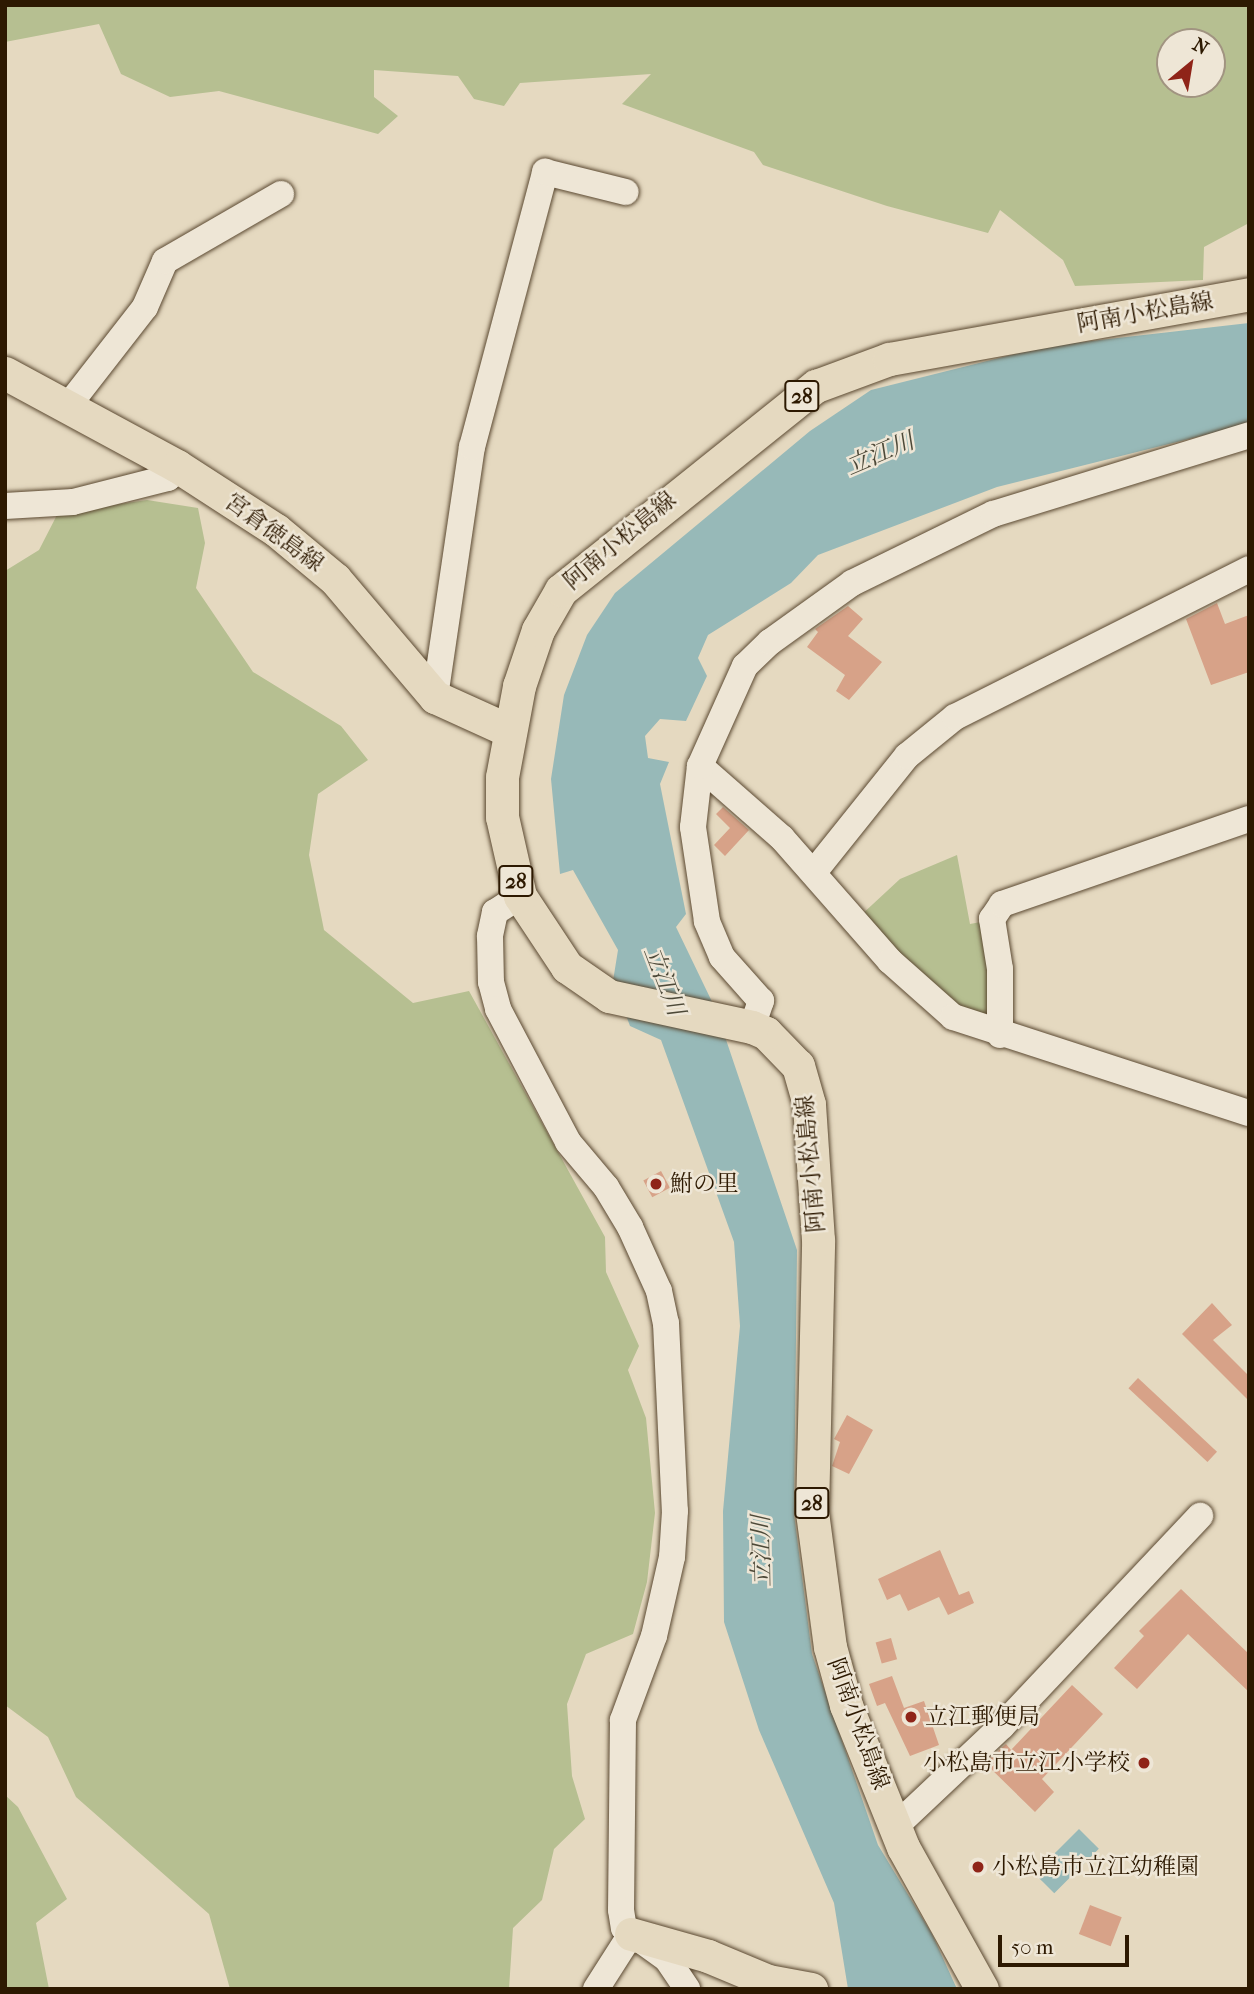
<!DOCTYPE html>
<html>
<head>
<meta charset="utf-8">
<style>
	body { margin:0 }
	#map { position:relative; width:1254px; height:1994px; overflow:hidden; background:#e5d9c0; font-family:"IM FELL French Canon","Noto Serif JP",serif }
	div>[style] { position:absolute }
	.green>* { inset:0; background:#b6bf91 }
	.water>* { inset:0; background:#97b9b8; transform-origin:0 0 }
	.building>* { inset:0; background:#d7a288; transform-origin:0 0 }
	.roads { filter:drop-shadow(0 0 2px #5b4931) drop-shadow(0 0 2px #5b4931) }
	.minor>* { height:26px; margin:-13px; padding:0 13px; transform-origin:13px; border-radius:13px; background:#eee6d6 }
	.major>* { height:33px; margin:-16.5px; padding:0 16.5px; transform-origin:16.5px; border-radius:16.5px; background:#e5d9c0 }
	.dots>* { width:19px; height:19px; translate:-50% -50%; box-sizing:border-box; border:4px solid #eee6d6; border-radius:50% }
	span { translate:-50% -50%; white-space:nowrap; text-align:center; line-height:1.15; -webkit-text-stroke:5px #eee6d6; paint-order:stroke }
	.shield-label span { padding:2px 5px; background:#eee6d6; border:2px solid; border-radius:5px; -webkit-text-stroke-width:0 }
	.shield-label { font-size:21px; color:#2d1901; font-weight:700 }
	.street-label { font-size:23px; color:#2d1901 }
	.poi-label { font-size:23px; color:#2d1901 }
	.left { translate:0 -50%; text-align:left }
	.right { translate:-100% -50%; text-align:right }
	.water-label { font-size:24px; color:#4d4938; font-style:italic }
	.frame { position:absolute; inset:0; border:7px solid #2d1901; pointer-events:none }
	.north { position:absolute; left:1156px; top:28px; width:70px; height:70px; box-sizing:border-box; background:#eee6d6; border:2px solid #a19481; border-radius:50%; rotate:30deg; font-size:19px; font-weight:700; line-height:28px; text-align:center; color:#2d1901 }
	.north::after { content:''; display:block; margin:auto; width:24px; height:32px; background:#8f2418; clip-path:polygon(50% 0,100% 100%,50% 72%,0 100%) }
	.scale { position:absolute; left:998px; top:1935px; width:131px; height:32px; box-sizing:border-box; border:4px solid #2d1901; border-top:0; padding-left:9px; font-size:21px; line-height:24px; white-space:nowrap; color:#2d1901; -webkit-text-stroke:5px #eee6d6; paint-order:stroke }
</style>
</head>
<body>
<div id="map">
	<div class="green">
		<div style="clip-path:polygon(evenodd,5px 5px,1249px 5px,1249px 223px,1204px 247px,1203px 280px,1075px 286px,1063px 260px,1000px 210px,988px 233px,887px 206px,763px 165px,754px 152px,622px 104px,651px 74px,520px 83px,504px 106px,474px 99px,458px 76px,374px 70px,374px 97px,398px 116px,378px 134px,219px 91px,170px 97px,121px 74px,99px 24px,5px 42px,5px 5px,1170px 42px,1212px 42px,1212px 84px,1170px 84px,1170px 42px)"></div>
		<div style="clip-path:polygon(147px 500px,198px 508px,205px 543px,196px 588px,253px 672px,341px 726px,368px 760px,318px 794px,309px 855px,324px 930px,413px 1003px,469px 991px,605px 1237px,606px 1272px,639px 1346px,628px 1370px,646px 1418px,655px 1513px,647px 1582px,633px 1634px,586px 1654px,567px 1704px,572px 1776px,585px 1819px,554px 1849px,542px 1900px,513px 1928px,509px 1989px,230px 1989px,209px 1914px,76px 1797px,48px 1737px,5px 1705px,5px 571px,39px 550px,58px 513px)"></div>
		<div style="clip-path:polygon(957px 855px,970px 924px,986px 921px,991px 1026px,963px 1017px,859px 917px,900px 879px)"></div>
		<div style="clip-path:polygon(5px 1795px,18px 1807px,67px 1899px,36px 1923px,49px 1989px,5px 1989px)"></div>
	</div>
	<div class="water">
		<div style="clip-path:polygon(1249px 323px,1249px 424px,997px 487px,818px 555px,791px 583px,708px 635px,698px 658px,707px 676px,686px 721px,660px 719px,645px 736px,648px 758px,669px 762px,660px 784px,686px 914px,676px 927px,716px 1010px,797px 1250px,794px 1514px,812px 1654px,878px 1845px,932px 1934px,957px 1989px,848px 1989px,834px 1903px,759px 1730px,724px 1622px,723px 1511px,740px 1326px,734px 1242px,661px 1040px,630px 1026px,613px 981px,618px 950px,573px 870px,560px 874px,551px 779px,564px 695px,587px 635px,615px 593px,810px 431px,871px 390px,1047px 346px)"></div>
		<div style="left:1079px;top:1829px;width:28px;height:63px;rotate:45deg"></div>
	</div>
	<div class="building">
		<div style="clip-path:polygon(1217px 603px,1225px 624px,1249px 615px,1249px 672px,1211px 685px,1186px 619px)"></div>
		<div style="clip-path:polygon(848px 606px,863px 619px,848px 636px,882px 662px,849px 700px,836px 691px,845px 675px,807px 647px,818px 632px,815px 629px)"></div>
		<div style="clip-path:polygon(723px 807px,749px 830px,725px 856px,714px 845px,730px 828px,716px 814px)"></div>
		<div style="left:661px;top:1171px;width:19px;height:20px;rotate:62deg"></div>
		<div style="clip-path:polygon(1212px 1303px,1232px 1325px,1213px 1340px,1249px 1376px,1249px 1401px,1182px 1334px)"></div>
		<div style="left:1138px;top:1378px;width:108px;height:14px;rotate:43deg"></div>
		<div style="clip-path:polygon(847px 1415px,873px 1430px,849px 1474px,832px 1466px,840px 1442px,834px 1439px)"></div>
		<div style="clip-path:polygon(940px 1550px,959px 1595px,969px 1591px,974px 1603px,948px 1615px,939px 1597px,908px 1611px,900px 1594px,887px 1600px,878px 1579px)"></div>
		<div style="clip-path:polygon(1181px 1589px,1249px 1654px,1249px 1692px,1188px 1634px,1137px 1689px,1114px 1668px,1144px 1636px,1139px 1631px)"></div>
		<div style="left:891px;top:1638px;width:22px;height:16px;rotate:74deg"></div>
		<div style="clip-path:polygon(892px 1676px,904px 1708px,924px 1701px,939px 1745px,910px 1756px,885px 1703px,877px 1706px,869px 1684px)"></div>
		<div style="clip-path:polygon(1072px 1685px,1103px 1714px,1042px 1779px,1054px 1792px,1035px 1812px,985px 1763px,1006px 1744px,1011px 1750px)"></div>
		<div style="left:1090px;top:1905px;width:34px;height:31px;rotate:21deg"></div>
	</div>
	<div class="roads">
		<div class="minor">
			<div style="left:68px;top:406px;width:125px;rotate:-52.1deg"></div>
			<div style="left:145px;top:307px;width:50px;rotate:-66.5deg"></div>
			<div style="left:165px;top:261px;width:134px;rotate:-30deg"></div>
			<div style="left:5px;top:506px;width:68px;rotate:-3.4deg"></div>
			<div style="left:73px;top:502px;width:98px;rotate:-14.2deg"></div>
			<div style="left:168px;top:478px;width:15px;rotate:-53deg"></div>
			<div style="left:435px;top:697px;width:253px;rotate:-81.6deg"></div>
			<div style="left:472px;top:447px;width:285px;rotate:-75.1deg"></div>
			<div style="left:545px;top:172px;width:83px;rotate:13.9deg"></div>
			<div style="left:700px;top:766px;width:109px;rotate:41.3deg"></div>
			<div style="left:782px;top:838px;width:164px;rotate:48.7deg"></div>
			<div style="left:890px;top:961px;width:84px;rotate:41.6deg"></div>
			<div style="left:953px;top:1017px;width:311px;rotate:18deg"></div>
			<div style="left:814px;top:872px;width:149px;rotate:-51.3deg"></div>
			<div style="left:907px;top:756px;width:62px;rotate:-39.1deg"></div>
			<div style="left:955px;top:717px;width:329px;rotate:-26.7deg"></div>
			<div style="left:520px;top:896px;width:30px;rotate:147deg"></div>
			<div style="left:495px;top:912px;width:25px;rotate:102deg"></div>
			<div style="left:490px;top:936px;width:46px;rotate:88.8deg"></div>
			<div style="left:491px;top:982px;width:28px;rotate:75deg"></div>
			<div style="left:498px;top:1009px;width:150px;rotate:62.2deg"></div>
			<div style="left:568px;top:1142px;width:59px;rotate:49.8deg"></div>
			<div style="left:606px;top:1187px;width:47px;rotate:59deg"></div>
			<div style="left:630px;top:1227px;width:70px;rotate:65.6deg"></div>
			<div style="left:659px;top:1291px;width:33px;rotate:78deg"></div>
			<div style="left:666px;top:1323px;width:188px;rotate:87.3deg"></div>
			<div style="left:675px;top:1511px;width:46px;rotate:93.7deg"></div>
			<div style="left:672px;top:1557px;width:81px;rotate:102.8deg"></div>
			<div style="left:654px;top:1636px;width:90px;rotate:110.3deg"></div>
			<div style="left:623px;top:1720px;width:190px;rotate:90.6deg"></div>
			<div style="left:621px;top:1910px;width:18px;rotate:81deg"></div>
			<div style="left:624px;top:1928px;width:53px;rotate:35.8deg"></div>
			<div style="left:667px;top:1959px;width:36px;rotate:56deg"></div>
			<div style="left:752px;top:1027px;width:28px;rotate:-71deg"></div>
			<div style="left:761px;top:1001px;width:59px;rotate:-131.6deg"></div>
			<div style="left:722px;top:957px;width:39px;rotate:-113deg"></div>
			<div style="left:707px;top:921px;width:95px;rotate:-98.5deg"></div>
			<div style="left:693px;top:827px;width:61px;rotate:-83.5deg"></div>
			<div style="left:700px;top:766px;width:110px;rotate:-65.8deg"></div>
			<div style="left:745px;top:666px;width:35px;rotate:-44deg"></div>
			<div style="left:770px;top:642px;width:101px;rotate:-35.7deg"></div>
			<div style="left:852px;top:583px;width:157px;rotate:-26.1deg"></div>
			<div style="left:993px;top:514px;width:268px;rotate:-17.1deg"></div>
			<div style="left:1000px;top:1035px;width:66px;rotate:-90deg"></div>
			<div style="left:1000px;top:969px;width:51px;rotate:-99.1deg"></div>
			<div style="left:992px;top:919px;width:18px;rotate:-56deg"></div>
			<div style="left:1002px;top:904px;width:261px;rotate:-19deg"></div>
			<div style="left:897px;top:1825px;width:144px;rotate:-43.3deg"></div>
			<div style="left:1002px;top:1726px;width:289px;rotate:-46.7deg"></div>
			<div style="left:596px;top:1989px;width:65px;rotate:-57.5deg"></div>
		</div>
		<div class="major">
			<div style="left:5px;top:373px;width:196px;rotate:28.4deg"></div>
			<div style="left:177px;top:466px;width:118px;rotate:32.9deg"></div>
			<div style="left:276px;top:530px;width:77px;rotate:39.7deg"></div>
			<div style="left:335px;top:579px;width:155px;rotate:49.7deg"></div>
			<div style="left:435px;top:697px;width:82px;rotate:24.4deg"></div>
			<div style="left:631px;top:1934px;width:80px;rotate:15.9deg"></div>
			<div style="left:708px;top:1956px;width:65px;rotate:22.6deg"></div>
			<div style="left:768px;top:1981px;width:44px;rotate:10.5deg"></div>
			<div style="left:982px;top:1989px;width:162px;rotate:-119.1deg"></div>
			<div style="left:903px;top:1847px;width:153px;rotate:-111.9deg"></div>
			<div style="left:846px;top:1705px;width:60px;rotate:-105.4deg"></div>
			<div style="left:830px;top:1647px;width:136px;rotate:-97.6deg"></div>
			<div style="left:812px;top:1512px;width:272px;rotate:-88.7deg"></div>
			<div style="left:818px;top:1240px;width:136px;rotate:-93.8deg"></div>
			<div style="left:809px;top:1104px;width:40px;rotate:-106deg"></div>
			<div style="left:798px;top:1066px;width:46px;rotate:-134.1deg"></div>
			<div style="left:766px;top:1033px;width:15px;rotate:-157deg"></div>
			<div style="left:752px;top:1027px;width:146px;rotate:-167.8deg"></div>
			<div style="left:609px;top:996px;width:51px;rotate:-145.4deg"></div>
			<div style="left:567px;top:967px;width:85px;rotate:-123.5deg"></div>
			<div style="left:520px;top:896px;width:81px;rotate:-102.8deg"></div>
			<div style="left:502px;top:817px;width:40px;rotate:-90deg"></div>
			<div style="left:502px;top:777px;width:93px;rotate:-79.4deg"></div>
			<div style="left:519px;top:686px;width:59px;rotate:-71.3deg"></div>
			<div style="left:538px;top:630px;width:46px;rotate:-60.1deg"></div>
			<div style="left:561px;top:590px;width:327px;rotate:-38.7deg"></div>
			<div style="left:816px;top:386px;width:78px;rotate:-20.3deg"></div>
			<div style="left:889px;top:359px;width:366px;rotate:-10.2deg"></div>
		</div>
	</div>
	<div class="dots">
		<div style="left:656px;top:1184px;background:#8f2418"></div>
		<div style="left:911px;top:1717px;background:#8f2418"></div>
		<div style="left:1144px;top:1763px;background:#8f2418"></div>
		<div style="left:978px;top:1867px;background:#8f2418"></div>
	</div>
	<div class="shield-label">
		<span style="left:802px;top:396px">28</span>
		<span style="left:516px;top:881px">28</span>
		<span style="left:812px;top:1503px">28</span>
	</div>
	<div class="street-label">
		<span style="left:1145px;top:313px;rotate:-10deg">阿南小松島線</span>
		<span style="left:274px;top:533px;rotate:36deg">宮倉徳島線</span>
		<span style="left:620px;top:541px;rotate:-40deg">阿南小松島線</span>
		<span style="left:811px;top:1164px;rotate:-95deg">阿南小松島線</span>
		<span style="left:858px;top:1724px;rotate:70deg">阿南小松島線</span>
	</div>
	<div class="poi-label">
		<span class="left" style="left:670px;top:1184px">鮒の里</span>
		<span class="left" style="left:925px;top:1717px">立江郵便局</span>
		<span class="right" style="left:1130px;top:1763px">小松島市立江小学校</span>
		<span class="left" style="left:992px;top:1867px">小松島市立江幼稚園</span>
	</div>
	<div class="water-label">
		<span style="left:880px;top:454px;rotate:-23deg">立江川</span>
		<span style="left:664px;top:981px;rotate:69deg">立江川</span>
		<span style="left:762px;top:1551px;rotate:-91deg">立江川</span>
	</div>
	<div class="frame"></div>
	<div class="north">N</div>
	<div class="scale">50 m</div>
</div>
</body>
</html>
